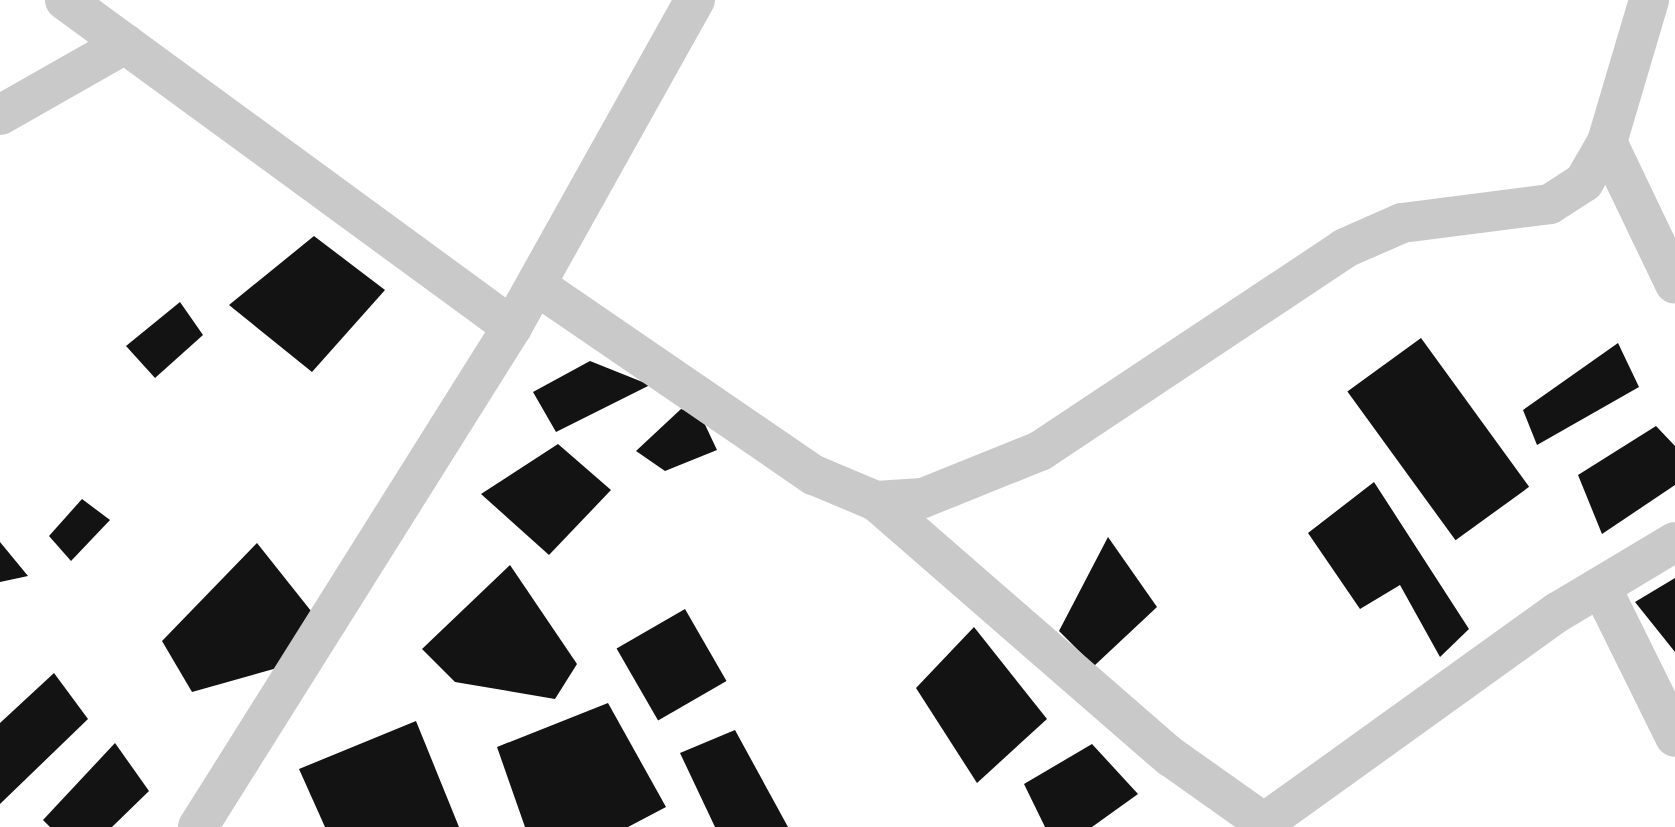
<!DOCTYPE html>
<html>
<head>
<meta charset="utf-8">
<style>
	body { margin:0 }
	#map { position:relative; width:1675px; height:827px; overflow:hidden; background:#fff; font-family:"DejaVu Sans",sans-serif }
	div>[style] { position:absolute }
	.building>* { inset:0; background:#131313; transform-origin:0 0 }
	.minor>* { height:40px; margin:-20px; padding:0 20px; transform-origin:20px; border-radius:20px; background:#c9c9c9 }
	span { translate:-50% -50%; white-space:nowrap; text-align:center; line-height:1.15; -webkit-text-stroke:10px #fff; paint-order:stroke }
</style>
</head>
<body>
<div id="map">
	<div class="building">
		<div style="clip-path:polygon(314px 236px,385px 290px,312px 372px,229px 305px)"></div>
		<div style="clip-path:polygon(180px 302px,203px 335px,155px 378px,126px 346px)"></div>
		<div style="left:1421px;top:338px;width:184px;height:91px;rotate:54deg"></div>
		<div style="clip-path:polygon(1618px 343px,1639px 387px,1537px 445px,1523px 410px)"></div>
		<div style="clip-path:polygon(590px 361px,650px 385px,556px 432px,533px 392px)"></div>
		<div style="clip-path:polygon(681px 409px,700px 414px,717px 450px,665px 471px,636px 451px)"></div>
		<div style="clip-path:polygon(1656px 426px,1675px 446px,1675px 485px,1602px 534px,1578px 475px)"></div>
		<div style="clip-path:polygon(558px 444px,611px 490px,549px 555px,481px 494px)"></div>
		<div style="clip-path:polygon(1374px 482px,1469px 629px,1440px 657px,1400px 585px,1360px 609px,1308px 533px)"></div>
		<div style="clip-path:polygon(82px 499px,110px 520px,71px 561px,49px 536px)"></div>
		<div style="clip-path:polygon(1108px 537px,1157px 607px,1094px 666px,1059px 631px)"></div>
		<div style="clip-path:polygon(0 542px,28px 576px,0 582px)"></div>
		<div style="clip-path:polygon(257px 543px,315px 616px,302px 661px,192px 692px,162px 641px)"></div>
		<div style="clip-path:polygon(510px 565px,577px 664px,555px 699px,455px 682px,422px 649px)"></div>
		<div style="clip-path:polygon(1675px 578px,1675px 652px,1635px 602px)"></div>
		<div style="left:685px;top:609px;width:83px;height:79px;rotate:60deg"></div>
		<div style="clip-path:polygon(974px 627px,1047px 719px,977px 783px,916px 688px)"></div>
		<div style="clip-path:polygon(54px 673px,88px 719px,0 804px,0 723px)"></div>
		<div style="clip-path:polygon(608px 703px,666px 807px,628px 827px,525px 827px,497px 747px)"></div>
		<div style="clip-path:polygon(416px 721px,459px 827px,325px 827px,299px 769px)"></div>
		<div style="clip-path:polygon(735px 730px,788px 827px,715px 827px,680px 753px)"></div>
		<div style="clip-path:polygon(115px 743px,149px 791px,112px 827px,50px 827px,43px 820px)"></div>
		<div style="clip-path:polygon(1092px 744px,1138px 794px,1092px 827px,1045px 827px,1024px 784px)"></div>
	</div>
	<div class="minor">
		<div style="left:65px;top:0;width:554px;rotate:36.19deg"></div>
		<div style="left:0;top:115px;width:144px;rotate:-29.6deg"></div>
		<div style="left:1607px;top:142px;width:157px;rotate:64.4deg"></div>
		<div style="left:536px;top:285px;width:337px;rotate:34.4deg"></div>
		<div style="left:814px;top:475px;width:67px;rotate:22.8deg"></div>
		<div style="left:876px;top:501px;width:47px;rotate:-3.7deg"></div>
		<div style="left:923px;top:498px;width:126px;rotate:-21.9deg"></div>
		<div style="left:1040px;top:451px;width:366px;rotate:-33.6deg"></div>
		<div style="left:1345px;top:248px;width:62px;rotate:-23.7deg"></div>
		<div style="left:1402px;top:223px;width:149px;rotate:-7.3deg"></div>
		<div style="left:1550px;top:204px;width:40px;rotate:-32.9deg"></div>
		<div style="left:1584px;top:182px;width:46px;rotate:-60.1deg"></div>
		<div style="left:1607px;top:142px;width:148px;rotate:-73.5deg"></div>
		<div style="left:876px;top:501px;width:391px;rotate:41deg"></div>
		<div style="left:1171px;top:757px;width:121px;rotate:35.3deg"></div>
		<div style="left:1601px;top:587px;width:167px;rotate:63.7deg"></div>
		<div style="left:1264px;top:823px;width:362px;rotate:-35.7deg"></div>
		<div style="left:1558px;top:612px;width:136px;rotate:-30.9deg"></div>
		<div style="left:198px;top:827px;width:590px;rotate:-57.87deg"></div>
		<div style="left:512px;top:327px;width:375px;rotate:-60.8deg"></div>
	</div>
</div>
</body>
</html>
